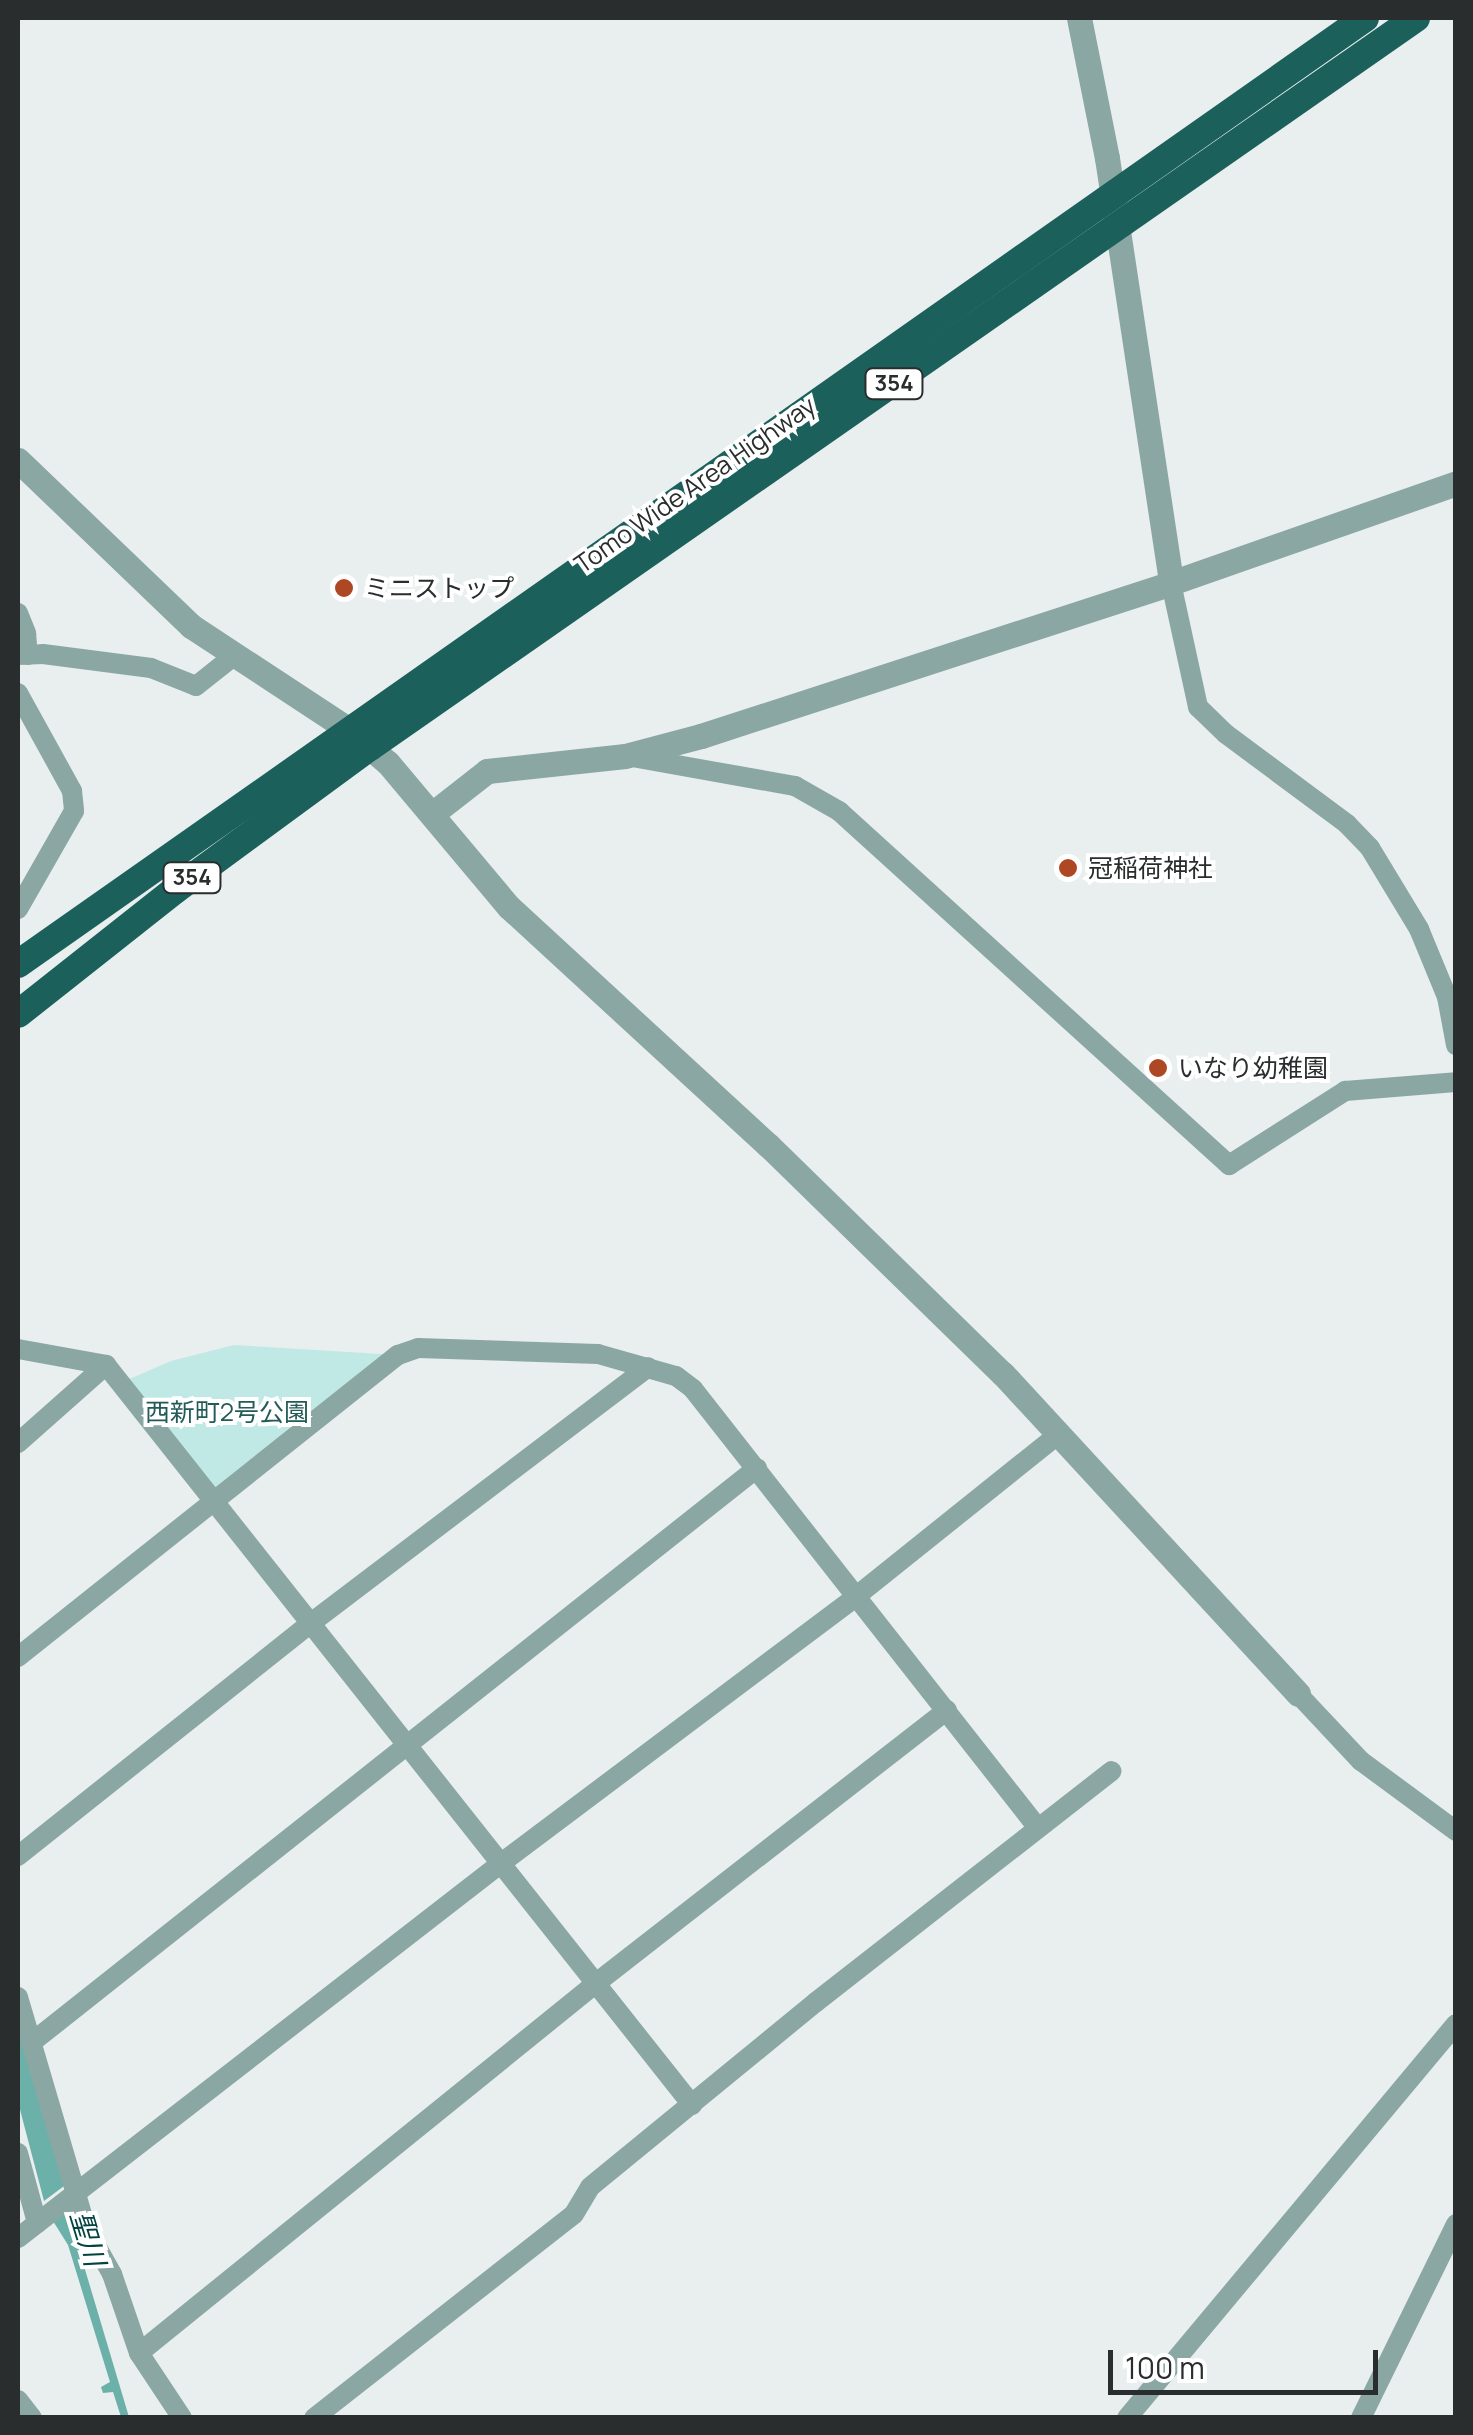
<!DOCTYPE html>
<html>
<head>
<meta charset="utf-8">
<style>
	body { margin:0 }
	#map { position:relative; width:1473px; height:2435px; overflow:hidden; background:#e8efee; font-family:Manrope,"Noto Sans JP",sans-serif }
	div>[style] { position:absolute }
	.green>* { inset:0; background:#c0e9e5 }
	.water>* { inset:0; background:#6cb0aa }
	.minor>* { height:20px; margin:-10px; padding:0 10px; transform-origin:10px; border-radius:10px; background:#8ba7a4 }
	.tertiary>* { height:25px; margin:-12.5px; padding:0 12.5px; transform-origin:12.5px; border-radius:12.5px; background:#8ba7a4 }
	.trunk>* { height:28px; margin:-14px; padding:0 14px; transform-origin:14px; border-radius:14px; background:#1c605c }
	.dots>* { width:28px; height:28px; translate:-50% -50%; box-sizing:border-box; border:5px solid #fff; border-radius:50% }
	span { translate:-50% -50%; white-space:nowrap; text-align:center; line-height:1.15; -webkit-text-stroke:8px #fff; paint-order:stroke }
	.shield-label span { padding:2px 8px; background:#fff; border:2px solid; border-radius:8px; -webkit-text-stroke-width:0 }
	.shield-label { font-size:22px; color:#2a2d2d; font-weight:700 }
	.street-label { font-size:25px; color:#2a2d2d }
	.poi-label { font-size:25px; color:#2a2d2d }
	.left { translate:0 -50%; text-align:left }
	.park-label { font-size:25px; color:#225b57 }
	.water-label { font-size:28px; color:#024440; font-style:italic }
	.frame { position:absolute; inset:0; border:20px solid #2a2d2d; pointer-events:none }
	.scale { position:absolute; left:1108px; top:2350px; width:270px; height:45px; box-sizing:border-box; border:5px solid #2a2d2d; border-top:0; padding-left:12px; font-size:30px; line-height:35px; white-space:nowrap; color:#2a2d2d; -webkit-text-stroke:8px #fff; paint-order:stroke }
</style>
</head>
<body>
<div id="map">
	<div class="green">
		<div style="clip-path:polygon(234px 1345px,398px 1355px,216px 1501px,120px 1383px,171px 1361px)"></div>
	</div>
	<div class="water">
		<div style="clip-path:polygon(18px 2024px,68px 2183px,44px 2201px,18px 2102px)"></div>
		<div style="clip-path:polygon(75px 2203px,78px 2246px,129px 2417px,121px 2417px,113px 2392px,103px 2393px,101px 2387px,110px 2382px,68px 2245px,53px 2221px)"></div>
	</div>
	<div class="minor">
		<div style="left:1171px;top:583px;width:127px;rotate:77.7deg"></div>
		<div style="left:1198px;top:707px;width:39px;rotate:44deg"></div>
		<div style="left:1226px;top:734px;width:151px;rotate:36.6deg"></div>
		<div style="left:1347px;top:824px;width:33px;rotate:46deg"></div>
		<div style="left:1370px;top:848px;width:95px;rotate:58.8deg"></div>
		<div style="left:1419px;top:929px;width:74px;rotate:67.6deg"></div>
		<div style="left:1447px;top:997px;width:49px;rotate:79.4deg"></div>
		<div style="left:18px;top:613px;width:22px;rotate:68deg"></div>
		<div style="left:26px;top:633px;width:22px;rotate:85deg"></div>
		<div style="left:18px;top:655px;width:25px;rotate:-2deg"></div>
		<div style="left:43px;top:654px;width:109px;rotate:7.4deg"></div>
		<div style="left:151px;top:668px;width:48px;rotate:21.8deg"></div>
		<div style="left:196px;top:686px;width:50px;rotate:-38.5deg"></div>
		<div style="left:18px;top:693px;width:112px;rotate:61.1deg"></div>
		<div style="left:72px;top:791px;width:20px;rotate:84deg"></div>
		<div style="left:74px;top:811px;width:113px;rotate:119.7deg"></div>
		<div style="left:632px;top:757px;width:166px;rotate:10.1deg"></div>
		<div style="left:795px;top:786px;width:51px;rotate:29.6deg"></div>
		<div style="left:839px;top:811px;width:527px;rotate:42.23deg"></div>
		<div style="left:1229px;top:1165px;width:138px;rotate:-32.5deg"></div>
		<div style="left:1345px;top:1091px;width:111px;rotate:-4.6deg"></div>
		<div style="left:18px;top:1349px;width:89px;rotate:10.3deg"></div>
		<div style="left:106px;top:1365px;width:944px;rotate:51.62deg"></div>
		<div style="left:18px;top:1443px;width:118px;rotate:-41.6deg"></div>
		<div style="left:18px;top:1657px;width:485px;rotate:-38.5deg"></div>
		<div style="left:398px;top:1355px;width:21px;rotate:-19deg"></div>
		<div style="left:418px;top:1348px;width:180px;rotate:1.9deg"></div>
		<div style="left:598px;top:1354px;width:81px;rotate:15.8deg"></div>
		<div style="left:676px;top:1376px;width:21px;rotate:37deg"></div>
		<div style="left:693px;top:1389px;width:558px;rotate:51.84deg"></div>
		<div style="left:1298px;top:1694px;width:92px;rotate:46.8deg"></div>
		<div style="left:1361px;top:1761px;width:118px;rotate:36.4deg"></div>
		<div style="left:18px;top:1856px;width:374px;rotate:-38.5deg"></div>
		<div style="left:311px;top:1623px;width:423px;rotate:-37.2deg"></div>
		<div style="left:18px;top:1997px;width:241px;rotate:73.6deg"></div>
		<div style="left:86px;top:2228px;width:53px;rotate:60.5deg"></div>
		<div style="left:112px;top:2274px;width:83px;rotate:71.1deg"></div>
		<div style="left:139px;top:2353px;width:78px;rotate:56.5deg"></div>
		<div style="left:31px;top:2043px;width:926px;rotate:-38.38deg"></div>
		<div style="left:18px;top:2153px;width:73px;rotate:74.8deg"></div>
		<div style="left:18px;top:2238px;width:610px;rotate:-37.81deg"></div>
		<div style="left:500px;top:1864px;width:449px;rotate:-36.9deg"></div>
		<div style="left:859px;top:1594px;width:256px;rotate:-38.7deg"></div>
		<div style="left:139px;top:2353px;width:587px;rotate:-38.98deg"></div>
		<div style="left:595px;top:1984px;width:446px;rotate:-37.9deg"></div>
		<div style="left:18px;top:2400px;width:23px;rotate:52deg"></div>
		<div style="left:314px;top:2418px;width:330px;rotate:-38.1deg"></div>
		<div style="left:574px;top:2214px;width:31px;rotate:-59deg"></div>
		<div style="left:590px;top:2187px;width:292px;rotate:-39.3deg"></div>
		<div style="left:816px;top:2002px;width:375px;rotate:-38deg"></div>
		<div style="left:1127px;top:2418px;width:513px;rotate:-50.14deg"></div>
		<div style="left:1361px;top:2418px;width:216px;rotate:-63.9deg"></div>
	</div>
	<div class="tertiary">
		<div style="left:1079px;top:18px;width:143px;rotate:78.7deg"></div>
		<div style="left:1107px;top:158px;width:430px;rotate:81.4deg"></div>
		<div style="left:18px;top:460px;width:240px;rotate:43.8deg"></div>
		<div style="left:191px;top:626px;width:188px;rotate:33.3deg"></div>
		<div style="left:348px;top:729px;width:52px;rotate:40.4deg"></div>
		<div style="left:388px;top:763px;width:188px;rotate:50deg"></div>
		<div style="left:509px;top:907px;width:352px;rotate:42.6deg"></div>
		<div style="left:768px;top:1145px;width:328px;rotate:44.3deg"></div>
		<div style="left:1003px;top:1374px;width:435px;rotate:47.3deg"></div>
		<div style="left:432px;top:814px;width:70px;rotate:-38deg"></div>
		<div style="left:487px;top:771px;width:139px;rotate:-6.2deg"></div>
		<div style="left:625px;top:756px;width:79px;rotate:-14.7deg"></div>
		<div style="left:701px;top:736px;width:494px;rotate:-18deg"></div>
		<div style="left:1171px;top:583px;width:302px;rotate:-19.3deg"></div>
	</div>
	<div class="trunk">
		<div style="left:18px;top:964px;width:1646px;rotate:-35.08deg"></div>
		<div style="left:18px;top:1014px;width:200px;rotate:-38.3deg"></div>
		<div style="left:175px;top:890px;width:242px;rotate:-36.3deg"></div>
		<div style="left:370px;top:747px;width:1275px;rotate:-34.87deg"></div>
	</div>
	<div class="dots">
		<div style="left:344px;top:588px;background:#ae4724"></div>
		<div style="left:1068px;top:868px;background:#ae4724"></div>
		<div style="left:1158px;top:1068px;background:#ae4724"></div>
	</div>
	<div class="shield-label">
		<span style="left:894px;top:384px">354</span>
		<span style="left:192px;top:878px">354</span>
	</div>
	<div class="street-label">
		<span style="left:695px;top:485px;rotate:-35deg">Tomo Wide Area Highway</span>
	</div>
	<div class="poi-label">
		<span class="left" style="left:364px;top:588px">ミニストップ</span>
		<span class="left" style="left:1088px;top:868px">冠稲荷神社</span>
		<span class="left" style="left:1178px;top:1068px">いなり幼稚園</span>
	</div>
	<div class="park-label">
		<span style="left:227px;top:1412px">西新町2号公園</span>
	</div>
	<div class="water-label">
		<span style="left:89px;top:2238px;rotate:73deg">聖川</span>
	</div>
	<div class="frame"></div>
	<div class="scale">100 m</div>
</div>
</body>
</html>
